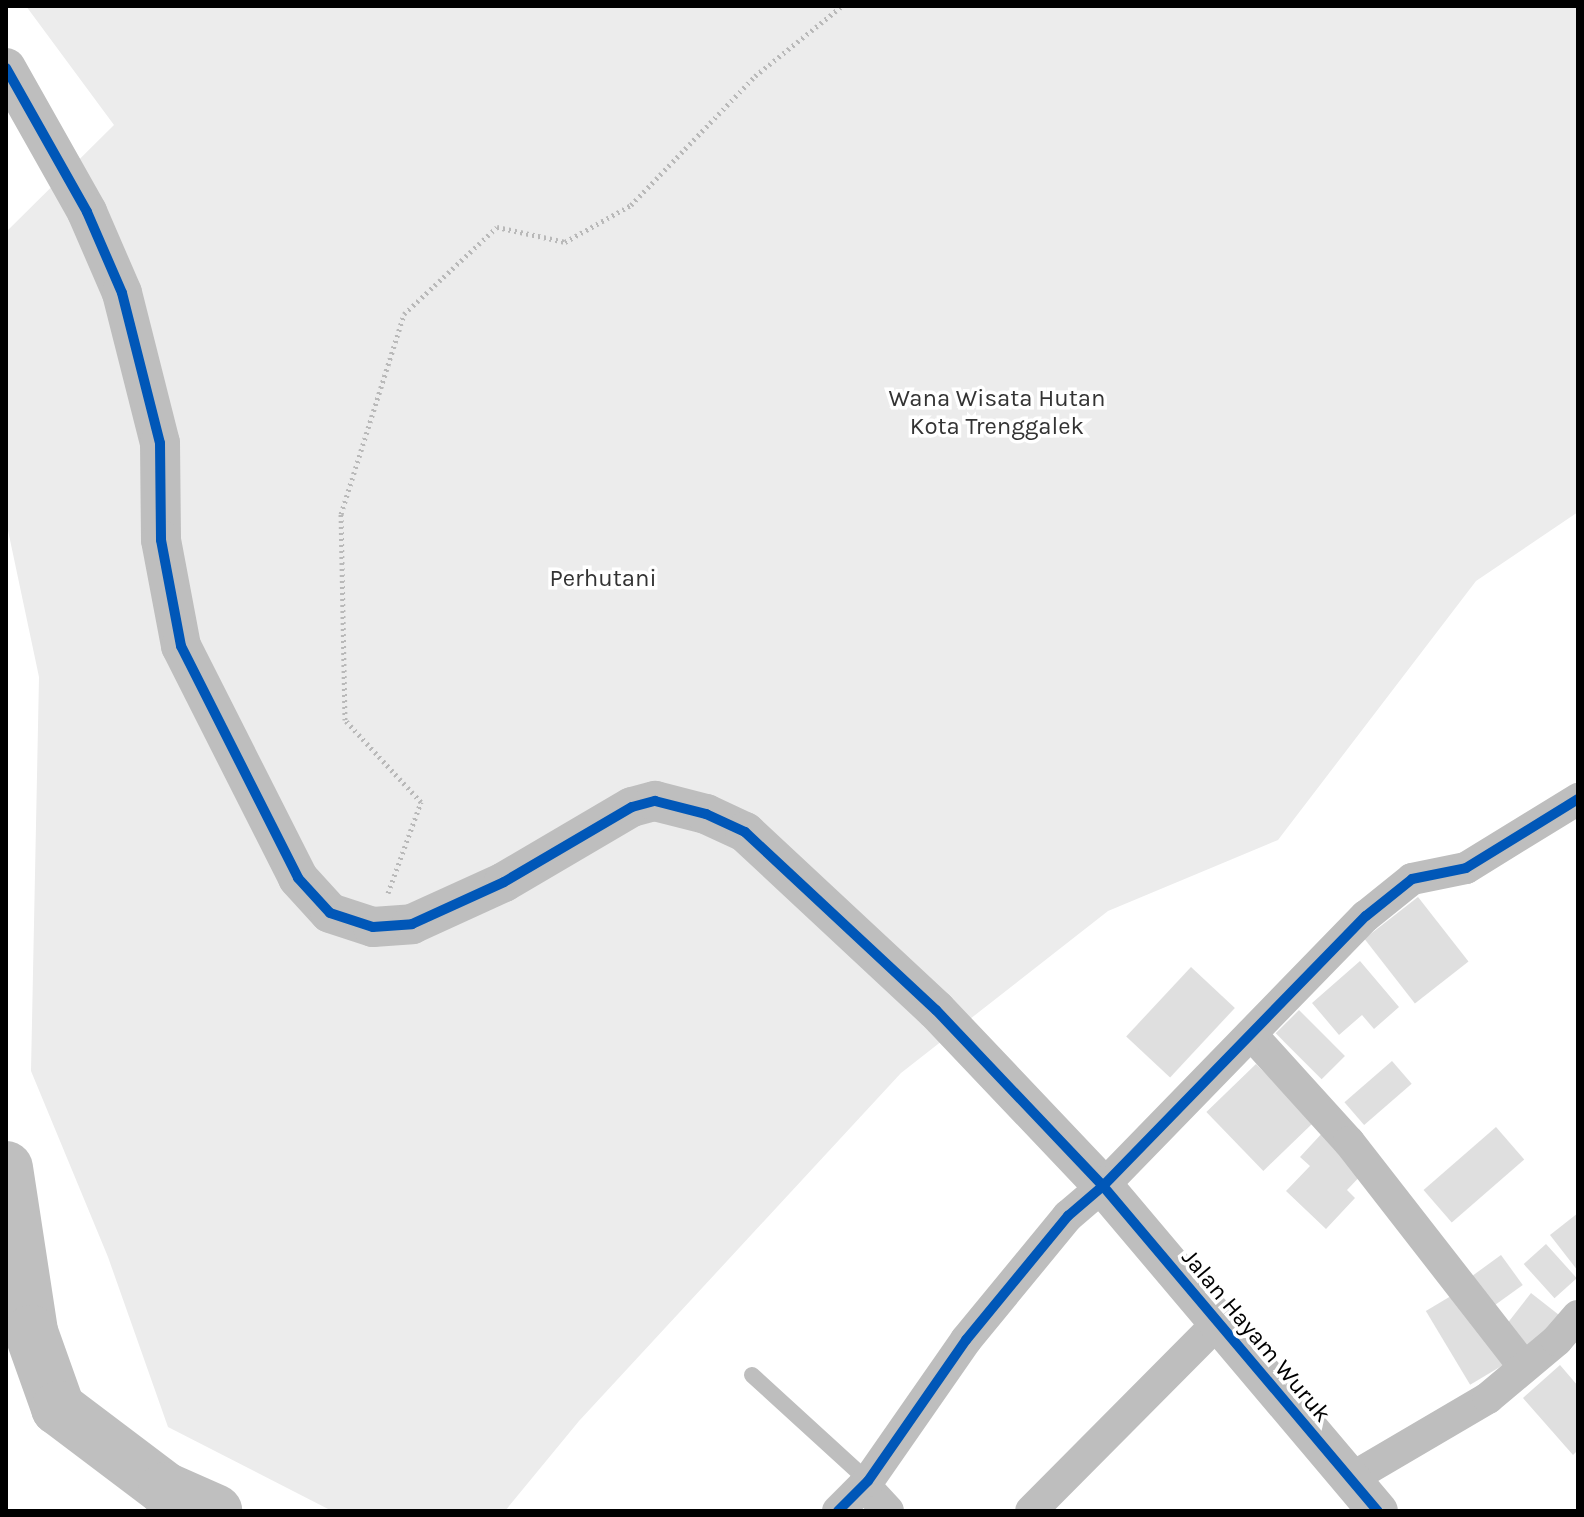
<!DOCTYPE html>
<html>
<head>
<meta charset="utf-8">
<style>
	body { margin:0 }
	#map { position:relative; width:1584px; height:1517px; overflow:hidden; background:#fff; font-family:Karla,sans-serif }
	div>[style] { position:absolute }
	.green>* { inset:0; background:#ececec }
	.river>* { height:54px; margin:-27px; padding:0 27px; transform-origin:27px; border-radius:27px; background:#bfbfbf }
	.building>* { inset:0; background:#dfdfdf; transform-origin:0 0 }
	.path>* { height:5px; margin-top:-2.5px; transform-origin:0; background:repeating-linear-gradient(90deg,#b9b9b9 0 2px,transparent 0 6px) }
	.service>* { height:16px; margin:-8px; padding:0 8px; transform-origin:8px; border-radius:8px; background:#bebebe }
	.minor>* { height:32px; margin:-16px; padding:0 16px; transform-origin:16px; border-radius:16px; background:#bebebe }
	.tertiary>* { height:40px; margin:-20px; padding:0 20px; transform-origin:20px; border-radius:20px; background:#bebebe }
	.cycleway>* { height:10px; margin:-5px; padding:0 5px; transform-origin:5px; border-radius:5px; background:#0057b8 }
	span { translate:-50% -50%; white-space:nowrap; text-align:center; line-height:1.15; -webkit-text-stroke:7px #fff; paint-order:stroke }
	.park-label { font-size:24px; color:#333 }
	.street-label { font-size:24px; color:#000 }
	.frame { position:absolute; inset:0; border:8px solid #000; pointer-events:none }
</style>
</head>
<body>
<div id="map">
	<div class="green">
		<div style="clip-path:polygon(26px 6px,1578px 6px,1578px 512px,1476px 581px,1278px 840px,1108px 911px,901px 1073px,579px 1421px,505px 1511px,332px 1511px,168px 1427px,108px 1257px,31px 1071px,39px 677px,6px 521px,6px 232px,114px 125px)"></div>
	</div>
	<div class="river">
		<div style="left:6px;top:1168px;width:166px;rotate:81.3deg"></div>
		<div style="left:31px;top:1332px;width:81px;rotate:70.4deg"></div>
		<div style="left:58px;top:1408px;width:134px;rotate:37.1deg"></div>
		<div style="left:165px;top:1489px;width:55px;rotate:23.7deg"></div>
	</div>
	<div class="building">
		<div style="left:1418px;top:897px;width:82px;height:68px;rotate:52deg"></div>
		<div style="clip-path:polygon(1360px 961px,1399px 1007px,1374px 1029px,1362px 1015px,1339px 1035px,1312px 1003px)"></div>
		<div style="left:1191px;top:967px;width:60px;height:95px;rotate:43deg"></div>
		<div style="left:1299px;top:1010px;width:65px;height:33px;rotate:45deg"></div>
		<div style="left:1392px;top:1061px;width:30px;height:63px;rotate:49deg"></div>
		<div style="left:1256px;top:1064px;width:82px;height:69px;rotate:46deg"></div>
		<div style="left:1496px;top:1127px;width:43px;height:96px;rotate:49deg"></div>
		<div style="clip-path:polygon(1325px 1130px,1366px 1170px,1347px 1190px,1355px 1198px,1326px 1229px,1286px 1191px,1310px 1166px,1300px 1157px)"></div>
		<div style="clip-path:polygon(1578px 1213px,1578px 1271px,1550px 1235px)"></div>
		<div style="left:1546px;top:1244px;width:46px;height:30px;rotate:48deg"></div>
		<div style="left:1501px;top:1255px;width:37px;height:39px;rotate:54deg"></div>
		<div style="left:1461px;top:1290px;width:86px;height:41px;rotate:59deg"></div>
		<div style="left:1531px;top:1293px;width:36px;height:44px;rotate:38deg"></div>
		<div style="clip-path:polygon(1560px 1365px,1578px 1386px,1578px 1450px,1573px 1455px,1523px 1398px)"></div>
	</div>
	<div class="path">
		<div style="left:388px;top:893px;width:97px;rotate:-70.1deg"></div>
		<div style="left:421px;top:802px;width:112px;rotate:-132.8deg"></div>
		<div style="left:345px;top:720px;width:206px;rotate:-91.1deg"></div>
		<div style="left:341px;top:514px;width:210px;rotate:-72.5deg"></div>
		<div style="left:404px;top:314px;width:127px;rotate:-43.1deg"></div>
		<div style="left:497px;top:227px;width:70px;rotate:12.4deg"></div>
		<div style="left:565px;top:242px;width:76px;rotate:-29.3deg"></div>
		<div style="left:631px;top:205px;width:179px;rotate:-46.1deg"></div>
		<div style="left:755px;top:76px;width:112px;rotate:-38.8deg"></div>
	</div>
	<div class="service">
		<div style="left:752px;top:1375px;width:157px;rotate:42.4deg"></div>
	</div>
	<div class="minor">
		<div style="left:1251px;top:1034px;width:146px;rotate:47.8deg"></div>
		<div style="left:1349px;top:1142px;width:285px;rotate:52.1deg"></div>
		<div style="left:1350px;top:1479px;width:160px;rotate:-30.4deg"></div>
		<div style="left:1488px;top:1398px;width:90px;rotate:-40deg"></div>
		<div style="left:1557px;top:1340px;width:32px;rotate:-49deg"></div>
		<div style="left:864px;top:1485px;width:35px;rotate:47deg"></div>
		<div style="left:838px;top:1511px;width:42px;rotate:-45deg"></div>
		<div style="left:868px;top:1481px;width:172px;rotate:-55.2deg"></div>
		<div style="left:966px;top:1340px;width:161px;rotate:-50.6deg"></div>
		<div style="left:1068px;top:1216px;width:46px;rotate:-40.6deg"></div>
		<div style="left:1103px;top:1186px;width:377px;rotate:-45.8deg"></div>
		<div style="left:1366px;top:916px;width:59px;rotate:-38.8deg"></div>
		<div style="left:1412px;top:879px;width:55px;rotate:-11.5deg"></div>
		<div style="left:1466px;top:868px;width:132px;rotate:-31.6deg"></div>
		<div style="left:1031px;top:1511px;width:265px;rotate:-45.2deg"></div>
	</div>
	<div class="tertiary">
		<div style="left:6px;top:68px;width:165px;rotate:60.6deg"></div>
		<div style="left:87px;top:212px;width:88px;rotate:66.6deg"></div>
		<div style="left:122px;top:293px;width:155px;rotate:75.8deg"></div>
		<div style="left:160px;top:443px;width:97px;rotate:89.4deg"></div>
		<div style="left:161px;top:540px;width:108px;rotate:79.3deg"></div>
		<div style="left:181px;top:646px;width:260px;rotate:63.2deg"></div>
		<div style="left:298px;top:878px;width:47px;rotate:47.6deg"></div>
		<div style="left:330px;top:913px;width:45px;rotate:18deg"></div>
		<div style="left:373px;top:927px;width:39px;rotate:-4deg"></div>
		<div style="left:412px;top:924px;width:101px;rotate:-24.5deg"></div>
		<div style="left:504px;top:882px;width:148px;rotate:-30.4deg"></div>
		<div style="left:632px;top:807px;width:24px;rotate:-15deg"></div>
		<div style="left:655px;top:801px;width:53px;rotate:14.3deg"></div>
		<div style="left:706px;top:814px;width:43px;rotate:24.8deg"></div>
		<div style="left:745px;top:832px;width:261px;rotate:43deg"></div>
		<div style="left:936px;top:1010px;width:243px;rotate:46.5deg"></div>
		<div style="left:1103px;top:1186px;width:426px;rotate:49.8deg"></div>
	</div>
	<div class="cycleway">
		<div style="left:6px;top:68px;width:165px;rotate:60.6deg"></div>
		<div style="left:87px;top:212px;width:88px;rotate:66.6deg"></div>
		<div style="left:122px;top:293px;width:155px;rotate:75.8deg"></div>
		<div style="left:160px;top:443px;width:97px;rotate:89.4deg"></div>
		<div style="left:161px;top:540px;width:108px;rotate:79.3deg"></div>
		<div style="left:181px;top:646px;width:260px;rotate:63.2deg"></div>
		<div style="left:298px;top:878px;width:47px;rotate:47.6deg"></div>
		<div style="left:330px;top:913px;width:45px;rotate:18deg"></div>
		<div style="left:373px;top:927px;width:39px;rotate:-4deg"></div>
		<div style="left:412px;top:924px;width:101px;rotate:-24.5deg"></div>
		<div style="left:504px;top:882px;width:148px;rotate:-30.4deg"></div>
		<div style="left:632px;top:807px;width:24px;rotate:-15deg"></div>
		<div style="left:655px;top:801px;width:53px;rotate:14.3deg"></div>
		<div style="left:706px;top:814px;width:43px;rotate:24.8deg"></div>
		<div style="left:745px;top:832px;width:261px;rotate:43deg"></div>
		<div style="left:936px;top:1010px;width:243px;rotate:46.5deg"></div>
		<div style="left:1103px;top:1186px;width:426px;rotate:49.8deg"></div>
		<div style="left:838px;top:1511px;width:42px;rotate:-45deg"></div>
		<div style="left:868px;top:1481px;width:172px;rotate:-55.2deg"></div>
		<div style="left:966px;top:1340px;width:161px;rotate:-50.6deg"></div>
		<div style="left:1068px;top:1216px;width:46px;rotate:-40.6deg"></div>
		<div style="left:1103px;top:1186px;width:377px;rotate:-45.8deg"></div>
		<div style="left:1366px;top:916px;width:59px;rotate:-38.8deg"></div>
		<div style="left:1412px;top:879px;width:55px;rotate:-11.5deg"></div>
		<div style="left:1466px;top:868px;width:132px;rotate:-31.6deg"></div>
	</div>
	<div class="park-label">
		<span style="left:997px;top:413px">Wana Wisata Hutan<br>Kota Trenggalek</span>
		<span style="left:603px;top:579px">Perhutani</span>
	</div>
	<div class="street-label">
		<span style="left:1256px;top:1336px;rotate:50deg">Jalan Hayam Wuruk</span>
	</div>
	<div class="frame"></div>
</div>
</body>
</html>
